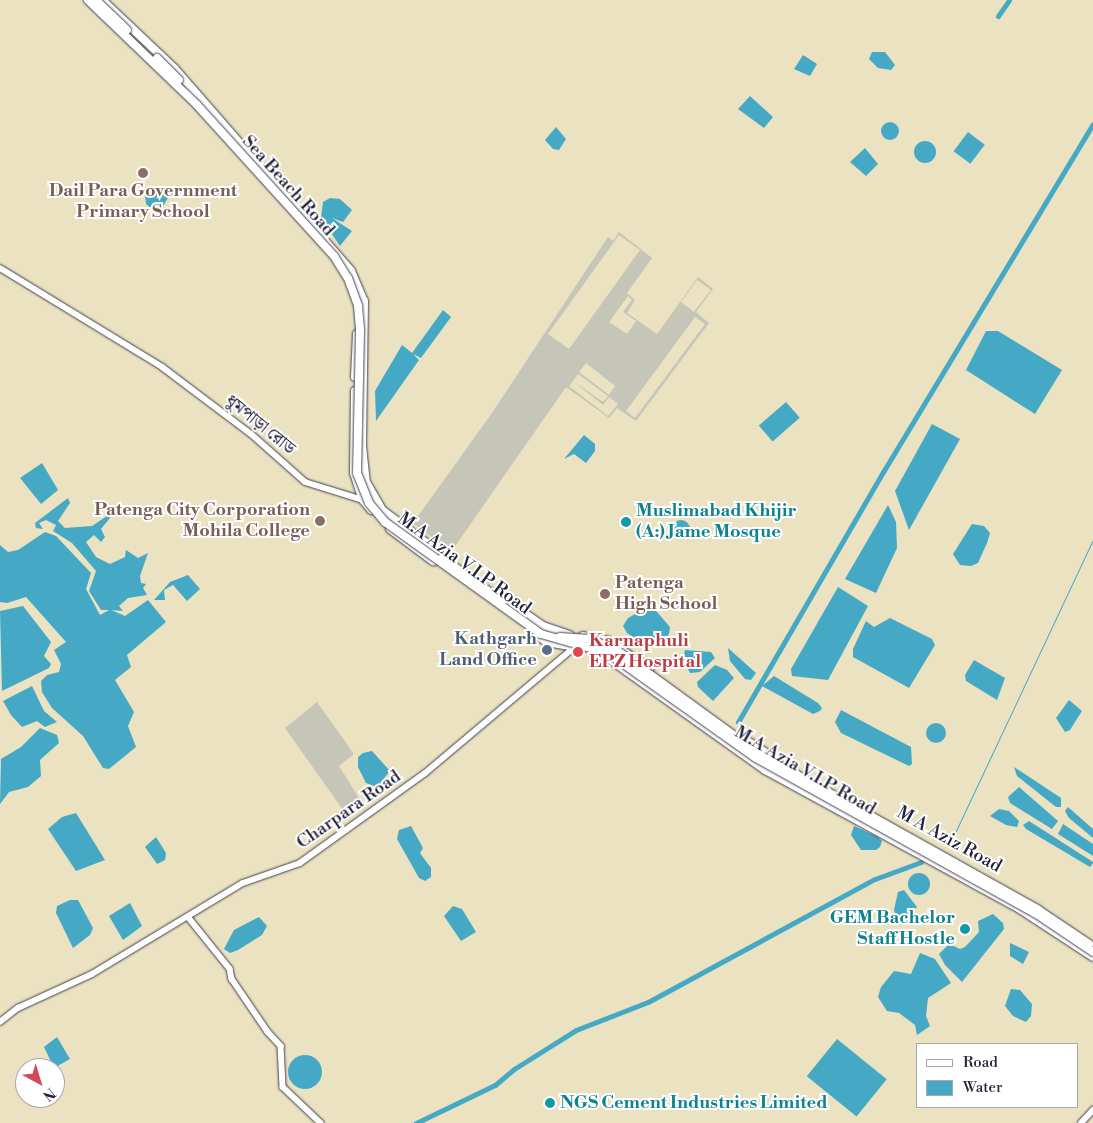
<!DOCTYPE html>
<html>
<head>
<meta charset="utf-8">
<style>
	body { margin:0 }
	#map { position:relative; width:1093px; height:1123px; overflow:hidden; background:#eae2c1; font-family:"Libre Bodoni","Noto Serif Bengali",serif }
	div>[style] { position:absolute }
	.industrial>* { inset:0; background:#c5c5b8 }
	.water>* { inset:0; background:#45a9c5; transform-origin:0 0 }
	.round { border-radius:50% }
	.stream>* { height:1px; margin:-0.5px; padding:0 0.5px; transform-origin:0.5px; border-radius:0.5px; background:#45a9c5 }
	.canal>* { height:5px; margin:-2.5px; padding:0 2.5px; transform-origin:2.5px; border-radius:2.5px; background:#45a9c5 }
	.roads { filter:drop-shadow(0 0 1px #403f4f) drop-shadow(0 0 1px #403f4f) }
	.tertiary>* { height:5.5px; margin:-2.75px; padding:0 2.75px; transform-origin:2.75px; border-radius:2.75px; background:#fff }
	.secondary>* { height:6px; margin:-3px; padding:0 3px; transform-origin:3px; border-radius:3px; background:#fff }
	.primary>* { height:8px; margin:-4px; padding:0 4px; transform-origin:4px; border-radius:4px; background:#fff }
	.bridges { filter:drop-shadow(0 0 1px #403f4f) drop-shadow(0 0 1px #403f4f) }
	.trunk-bridge>* { height:8px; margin:-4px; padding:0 4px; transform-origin:4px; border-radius:4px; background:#fff }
	.dots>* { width:14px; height:14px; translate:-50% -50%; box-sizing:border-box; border:2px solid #fff; border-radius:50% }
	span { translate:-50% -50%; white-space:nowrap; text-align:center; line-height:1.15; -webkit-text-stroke:4px #fff; paint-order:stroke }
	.street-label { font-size:18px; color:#22223b }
	.education-label { font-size:18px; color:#785e54; font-weight:700 }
	.right { translate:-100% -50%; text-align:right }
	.left { translate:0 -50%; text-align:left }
	.culture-label { font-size:18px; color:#0d838f; font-weight:700 }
	.service-label { font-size:18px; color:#4e5e75; font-weight:700 }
	.health-label { font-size:18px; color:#be3a42; font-weight:700 }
	.legend { position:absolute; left:916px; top:1043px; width:162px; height:65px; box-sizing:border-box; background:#fff; border:1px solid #a7a7b1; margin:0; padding:6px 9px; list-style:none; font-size:15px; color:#22223b }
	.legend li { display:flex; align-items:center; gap:10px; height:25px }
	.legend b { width:25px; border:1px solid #a7a7b1 }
	.north { position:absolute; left:15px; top:1058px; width:50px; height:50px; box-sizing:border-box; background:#fff; border:1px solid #a7a7b1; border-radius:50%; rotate:141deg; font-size:14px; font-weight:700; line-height:20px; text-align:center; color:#22223b }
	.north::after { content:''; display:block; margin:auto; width:18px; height:22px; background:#d1495b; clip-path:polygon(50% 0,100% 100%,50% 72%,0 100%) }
</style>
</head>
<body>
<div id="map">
	<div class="industrial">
		<div style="clip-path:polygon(evenodd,619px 232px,652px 258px,627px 293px,635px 300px,627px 313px,657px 334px,698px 277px,713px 289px,696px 312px,709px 323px,636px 421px,617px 408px,609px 418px,566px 387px,451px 552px,413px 523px,492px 413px,608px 237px,613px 241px,619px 232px,619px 235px,640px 250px,569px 349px,548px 334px,619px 235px,619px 232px,697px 280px,711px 290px,694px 312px,681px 302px,697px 280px,619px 232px,628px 296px,632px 300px,623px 312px,636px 321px,627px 334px,609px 322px,628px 296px,619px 232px,695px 317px,705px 324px,635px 418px,626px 411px,695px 317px,619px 232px,586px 363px,615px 386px,609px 395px,579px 372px,586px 363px,619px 232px,578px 374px,608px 396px,603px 402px,573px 381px,578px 374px,619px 232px,573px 381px,603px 405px,609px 397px,618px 404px,608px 416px,569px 386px,573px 381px)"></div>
		<div style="clip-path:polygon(317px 702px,354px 754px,339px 766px,364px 806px,348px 817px,285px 728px)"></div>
	</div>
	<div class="water">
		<div style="clip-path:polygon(872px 52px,885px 52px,895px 65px,891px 70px,878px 68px,869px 59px)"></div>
		<div style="clip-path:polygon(803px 55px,817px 64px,810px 76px,794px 69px)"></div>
		<div style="clip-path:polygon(750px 96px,773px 117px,764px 128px,738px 109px)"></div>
		<div class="round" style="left:881px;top:122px;width:18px;height:18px"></div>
		<div style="clip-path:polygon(556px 127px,566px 139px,559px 150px,553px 149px,545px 140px)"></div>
		<div style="left:968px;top:132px;width:21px;height:24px;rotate:37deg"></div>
		<div class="round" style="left:914px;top:141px;width:22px;height:22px"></div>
		<div style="clip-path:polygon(865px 148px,878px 164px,866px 176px,850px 162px)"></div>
		<div style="clip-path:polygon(151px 190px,161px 191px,169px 196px,161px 210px,153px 210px,146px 204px,145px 195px)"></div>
		<div style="clip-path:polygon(330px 198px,340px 199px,352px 210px,343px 222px,332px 218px,352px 231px,340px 246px,321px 218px,323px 202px)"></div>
		<div style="clip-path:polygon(443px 310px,451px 317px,421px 358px,413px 354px,419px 360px,376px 421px,375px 391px,402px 345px,412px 353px)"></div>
		<div style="clip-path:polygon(986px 331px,998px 331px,1062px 370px,1035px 414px,966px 370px)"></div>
		<div style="left:786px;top:402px;width:21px;height:36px;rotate:49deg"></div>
		<div style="clip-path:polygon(932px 424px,960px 439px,909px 530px,895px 491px)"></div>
		<div style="clip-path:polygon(584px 435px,595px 444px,595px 451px,586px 463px,574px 454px,564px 459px)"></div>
		<div style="clip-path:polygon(42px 463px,58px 490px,41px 504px,20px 478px)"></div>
		<div style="clip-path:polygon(68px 498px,70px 503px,58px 521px,65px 528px,92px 526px,107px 516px,110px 518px,101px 529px,105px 537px,101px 542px,94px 535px,86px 542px,96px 557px,110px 564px,125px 557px,126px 550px,138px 558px,148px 553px,140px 576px,141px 583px,146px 584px,143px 588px,147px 595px,128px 598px,119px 606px,123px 611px,111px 610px,125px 616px,148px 600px,166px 622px,127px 655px,131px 667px,115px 680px,134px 712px,128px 726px,136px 747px,109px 769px,103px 768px,83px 736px,52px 708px,42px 692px,41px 681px,47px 675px,59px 672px,61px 664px,54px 650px,66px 642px,26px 597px,7px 603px,0 602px,0 545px,8px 552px,18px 550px,45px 532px,56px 536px,91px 573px,86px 589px,100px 615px,109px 610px,101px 610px,89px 591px,96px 571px,72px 543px,53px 531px,56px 525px,46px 520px,39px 523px,43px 529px,36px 528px,35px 523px)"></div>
		<div style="clip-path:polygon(888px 505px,896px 522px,897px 548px,876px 593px,845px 579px)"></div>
		<div class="round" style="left:672px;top:520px;width:18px;height:18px"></div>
		<div style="clip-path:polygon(972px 524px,984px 526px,990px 533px,987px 543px,978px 563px,971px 566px,960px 565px,953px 554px)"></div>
		<div style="clip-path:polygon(188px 575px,200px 589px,187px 601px,173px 585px,164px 590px,165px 600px,154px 600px,170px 582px)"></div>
		<div style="clip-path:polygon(838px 587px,868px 606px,828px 680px,792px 676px,791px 669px)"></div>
		<div style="clip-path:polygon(651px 605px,670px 627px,669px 634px,662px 642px,648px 647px,627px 633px,623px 626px,628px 618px)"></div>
		<div style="clip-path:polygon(23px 606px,51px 642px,44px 656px,51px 664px,49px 668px,2px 691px,0 611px)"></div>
		<div style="clip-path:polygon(890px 618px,932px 639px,935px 645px,909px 688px,853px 657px,853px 649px,866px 621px,874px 627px)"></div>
		<div style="clip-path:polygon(728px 648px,756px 673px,751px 680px,745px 679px,730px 661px)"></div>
		<div style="clip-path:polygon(685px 650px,711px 652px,715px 658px,700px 672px,690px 673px,683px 659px)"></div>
		<div style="clip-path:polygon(974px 660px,1005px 678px,997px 700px,966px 681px,965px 675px)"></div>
		<div style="clip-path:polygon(715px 665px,727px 670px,734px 678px,713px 701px,698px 687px,697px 682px)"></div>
		<div style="clip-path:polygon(774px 676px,818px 703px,822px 708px,820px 711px,813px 714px,762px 686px)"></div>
		<div style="clip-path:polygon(32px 686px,44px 711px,57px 722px,45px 727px,37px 721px,22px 727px,11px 715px,3px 701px)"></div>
		<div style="clip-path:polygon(1069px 700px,1082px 711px,1070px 730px,1065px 732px,1056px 718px)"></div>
		<div style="clip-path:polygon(841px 710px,911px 747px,912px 764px,909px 766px,841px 733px,835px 722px)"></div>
		<div class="round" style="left:926px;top:723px;width:20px;height:20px"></div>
		<div style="clip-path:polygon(40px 728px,57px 735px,59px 743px,40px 760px,41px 776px,28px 787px,9px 792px,0 804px,1px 759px,21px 747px)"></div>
		<div style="clip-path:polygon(372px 751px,390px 771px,377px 787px,366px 783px,358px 767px,358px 757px,363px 753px)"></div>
		<div style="clip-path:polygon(1014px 767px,1061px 798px,1061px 807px,1056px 807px,1017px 776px)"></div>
		<div style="clip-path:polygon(1019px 787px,1058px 821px,1052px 829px,1010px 803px,1008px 797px)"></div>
		<div style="clip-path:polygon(1068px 807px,1093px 829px,1093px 838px,1069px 818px,1065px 811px)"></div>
		<div style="clip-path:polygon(999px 809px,1009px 811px,1019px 821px,1017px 827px,1006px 825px,990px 816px)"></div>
		<div style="clip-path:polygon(76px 813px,105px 860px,76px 871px,48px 829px,62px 817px)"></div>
		<div style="clip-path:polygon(1029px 821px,1093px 862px,1093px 863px,1090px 867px,1026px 829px,1023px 825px)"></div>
		<div style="clip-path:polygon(1063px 824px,1093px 844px,1093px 856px,1058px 834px)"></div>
		<div style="clip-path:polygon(411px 826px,423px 848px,420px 853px,431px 868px,431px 877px,425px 881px,419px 878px,397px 839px,399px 830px)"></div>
		<div style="clip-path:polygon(854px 826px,878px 837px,882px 841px,880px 847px,876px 850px,861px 850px,851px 835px)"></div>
		<div style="clip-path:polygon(156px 837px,166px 853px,165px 860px,157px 864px,145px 847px)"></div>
		<div class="round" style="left:908px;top:873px;width:22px;height:22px"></div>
		<div style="clip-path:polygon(904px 890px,917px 907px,906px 918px,895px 914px,894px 910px,898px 892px)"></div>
		<div style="clip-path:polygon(70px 900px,78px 900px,93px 928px,90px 935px,73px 948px,56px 913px,57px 906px)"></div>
		<div style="clip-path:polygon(130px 903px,142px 926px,123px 940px,109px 916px)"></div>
		<div style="clip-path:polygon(453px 906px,462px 909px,476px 932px,461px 941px,444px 916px)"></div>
		<div style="clip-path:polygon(993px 914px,1003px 923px,1004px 929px,962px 982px,945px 965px,939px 954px,949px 944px,960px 949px,965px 947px,979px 932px,978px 921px)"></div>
		<div style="clip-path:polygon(259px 917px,267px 926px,262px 935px,238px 950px,230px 953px,224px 949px,234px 930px)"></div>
		<div style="clip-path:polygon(1010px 943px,1029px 952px,1023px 964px,1010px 956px)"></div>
		<div style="clip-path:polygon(920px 953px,935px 959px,951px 983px,928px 998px,926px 1016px,930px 1026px,917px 1035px,915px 1025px,899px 1013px,887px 1011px,878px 997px,881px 987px,894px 971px,911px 974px)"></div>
		<div style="clip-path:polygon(1011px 989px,1020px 990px,1032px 1004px,1031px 1016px,1026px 1022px,1013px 1016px,1005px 1006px)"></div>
		<div style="clip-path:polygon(57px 1037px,70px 1059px,54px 1068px,44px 1047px)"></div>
		<div style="left:837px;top:1039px;width:64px;height:48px;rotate:39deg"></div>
		<div class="round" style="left:288px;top:1055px;width:34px;height:34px"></div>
	</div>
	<div class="stream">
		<div style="left:954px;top:835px;width:326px;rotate:-64.8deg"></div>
	</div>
	<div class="canal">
		<div style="left:998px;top:16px;width:19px;rotate:-55deg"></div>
		<div style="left:738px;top:722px;width:289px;rotate:-59.9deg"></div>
		<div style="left:883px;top:472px;width:406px;rotate:-58.9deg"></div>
		<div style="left:416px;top:1123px;width:88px;rotate:-25.7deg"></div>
		<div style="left:495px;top:1085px;width:25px;rotate:-40deg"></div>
		<div style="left:514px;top:1069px;width:73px;rotate:-32.2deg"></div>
		<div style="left:576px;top:1030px;width:77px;rotate:-21.3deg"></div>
		<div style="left:648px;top:1002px;width:258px;rotate:-28.5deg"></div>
		<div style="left:875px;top:879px;width:49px;rotate:-20.3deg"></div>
	</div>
	<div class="roads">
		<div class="tertiary">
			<div style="left:189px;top:918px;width:65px;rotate:51.2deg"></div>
			<div style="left:230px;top:969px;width:10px;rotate:79deg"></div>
			<div style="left:232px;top:979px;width:64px;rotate:55.8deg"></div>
			<div style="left:268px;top:1032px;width:19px;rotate:47deg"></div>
			<div style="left:281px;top:1046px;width:41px;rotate:87.2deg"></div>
			<div style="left:283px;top:1087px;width:52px;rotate:43.5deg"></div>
			<div style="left:0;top:1022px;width:23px;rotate:-38deg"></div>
			<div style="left:18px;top:1008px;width:81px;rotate:-24.7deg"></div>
			<div style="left:92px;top:974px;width:176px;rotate:-31.1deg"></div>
			<div style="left:243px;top:883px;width:60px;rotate:-19.3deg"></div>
			<div style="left:300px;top:863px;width:153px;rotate:-35.7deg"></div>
			<div style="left:424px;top:774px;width:200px;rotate:-40.1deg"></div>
			<div style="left:1081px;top:1123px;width:18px;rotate:-47deg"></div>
		</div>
		<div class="secondary">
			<div style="left:0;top:268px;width:190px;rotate:31.4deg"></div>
			<div style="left:162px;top:367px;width:111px;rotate:37deg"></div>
			<div style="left:251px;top:434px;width:72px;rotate:41.6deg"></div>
			<div style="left:305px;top:482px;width:61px;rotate:17.2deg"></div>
			<div style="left:363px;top:500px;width:4px;rotate:-14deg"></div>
		</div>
		<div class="primary">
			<div style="left:102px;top:0;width:99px;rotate:43.4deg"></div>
			<div style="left:174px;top:68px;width:269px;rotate:48.9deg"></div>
			<div style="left:351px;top:271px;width:33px;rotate:67deg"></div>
			<div style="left:364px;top:301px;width:145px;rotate:90.8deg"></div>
			<div style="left:362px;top:446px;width:36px;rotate:84deg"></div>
			<div style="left:366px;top:482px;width:32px;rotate:60deg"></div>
			<div style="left:382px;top:510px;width:84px;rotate:36.7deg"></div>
			<div style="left:355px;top:377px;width:43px;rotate:-87.3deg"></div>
			<div style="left:355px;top:391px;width:82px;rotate:90.7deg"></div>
			<div style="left:354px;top:473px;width:28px;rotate:72deg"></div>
			<div style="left:363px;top:500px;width:13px;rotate:51deg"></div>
			<div style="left:390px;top:529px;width:54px;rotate:36.7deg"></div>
			<div style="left:497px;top:594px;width:56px;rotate:34.8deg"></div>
			<div style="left:543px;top:626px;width:28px;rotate:19deg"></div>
			<div style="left:534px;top:633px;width:16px;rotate:35deg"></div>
			<div style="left:547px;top:642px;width:35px;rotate:10deg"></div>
			<div style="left:583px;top:636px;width:26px;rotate:11deg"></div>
			<div style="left:609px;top:641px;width:49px;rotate:35deg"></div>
			<div style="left:608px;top:658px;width:193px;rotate:35.5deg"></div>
			<div style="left:765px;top:770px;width:290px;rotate:28.6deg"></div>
			<div style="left:1020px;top:909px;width:87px;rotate:33.3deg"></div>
			<div style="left:743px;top:738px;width:31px;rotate:33deg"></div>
		</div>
	</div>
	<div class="bridges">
		<div class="trunk-bridge">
			<div style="left:88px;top:0;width:151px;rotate:43.9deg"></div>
			<div style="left:197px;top:105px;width:204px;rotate:47.8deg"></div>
			<div style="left:334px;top:256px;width:26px;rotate:58deg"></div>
			<div style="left:348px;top:278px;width:30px;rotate:70deg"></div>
			<div style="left:358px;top:306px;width:25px;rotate:85deg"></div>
			<div style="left:360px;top:331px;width:142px;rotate:91.2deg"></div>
			<div style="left:357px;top:473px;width:32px;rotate:68deg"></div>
			<div style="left:369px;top:503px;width:25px;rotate:50deg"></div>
			<div style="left:385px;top:522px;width:192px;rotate:35.7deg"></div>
			<div style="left:541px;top:634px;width:70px;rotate:15.8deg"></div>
			<div style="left:608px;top:653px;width:181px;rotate:35.4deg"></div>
			<div style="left:756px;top:758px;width:319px;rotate:29.1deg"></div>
			<div style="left:1035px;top:913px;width:70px;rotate:33.9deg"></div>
			<div style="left:96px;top:0;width:43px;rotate:44.1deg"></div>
			<div style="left:157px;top:58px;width:31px;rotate:45deg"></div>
			<div style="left:442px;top:558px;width:74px;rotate:35.6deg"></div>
			<div style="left:560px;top:637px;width:29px;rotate:4deg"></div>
			<div style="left:589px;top:639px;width:31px;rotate:22deg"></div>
			<div style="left:618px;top:651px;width:173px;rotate:36.1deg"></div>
			<div style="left:758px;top:753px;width:320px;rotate:29.2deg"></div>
			<div style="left:1037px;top:909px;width:63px;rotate:33.9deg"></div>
		</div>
	</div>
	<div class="dots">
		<div style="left:143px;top:173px;background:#8d6e63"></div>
		<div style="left:320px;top:521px;background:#8d6e63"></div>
		<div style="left:626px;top:522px;background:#0f9aa8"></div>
		<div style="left:605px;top:594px;background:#8d6e63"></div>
		<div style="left:547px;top:650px;background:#5c6f8a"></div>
		<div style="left:578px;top:652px;background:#e0444e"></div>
		<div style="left:965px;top:929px;background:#0f9aa8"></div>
		<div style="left:550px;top:1103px;background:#0f9aa8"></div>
	</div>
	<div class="street-label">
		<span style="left:288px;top:186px;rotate:48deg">Sea Beach Road</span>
		<span style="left:260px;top:425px;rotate:39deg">ধুমপাড়া রোড</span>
		<span style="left:464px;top:564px;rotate:36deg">M.A Azia V.I.P Road</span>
		<span style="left:805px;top:771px;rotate:30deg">M.A Azia V.I.P Road</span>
		<span style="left:349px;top:810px;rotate:-35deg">Charpara Road</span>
		<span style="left:949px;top:840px;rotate:29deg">M A Aziz Road</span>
	</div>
	<div class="education-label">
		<span style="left:143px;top:202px">Dail Para Government<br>Primary School</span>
		<span class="right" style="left:310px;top:521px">Patenga City Corporation<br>Mohila College</span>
		<span class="left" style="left:615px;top:594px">Patenga<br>High School</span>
	</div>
	<div class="culture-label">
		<span class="left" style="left:636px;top:522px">Muslimabad Khijir<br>(A:) Jame Mosque</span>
		<span class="right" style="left:955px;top:929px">GEM Bachelor<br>Staff Hostle</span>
		<span class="left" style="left:560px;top:1103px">NGS Cement Industries Limited</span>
	</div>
	<div class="service-label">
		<span class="right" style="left:537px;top:650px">Kathgarh<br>Land Office</span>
	</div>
	<div class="health-label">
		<span class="left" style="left:589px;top:652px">Karnaphuli<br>EPZ Hospital</span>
	</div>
	<ul class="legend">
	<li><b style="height:6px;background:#fff"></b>Road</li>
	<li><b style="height:14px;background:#45a9c5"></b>Water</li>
	</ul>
	<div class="north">N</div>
</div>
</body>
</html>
